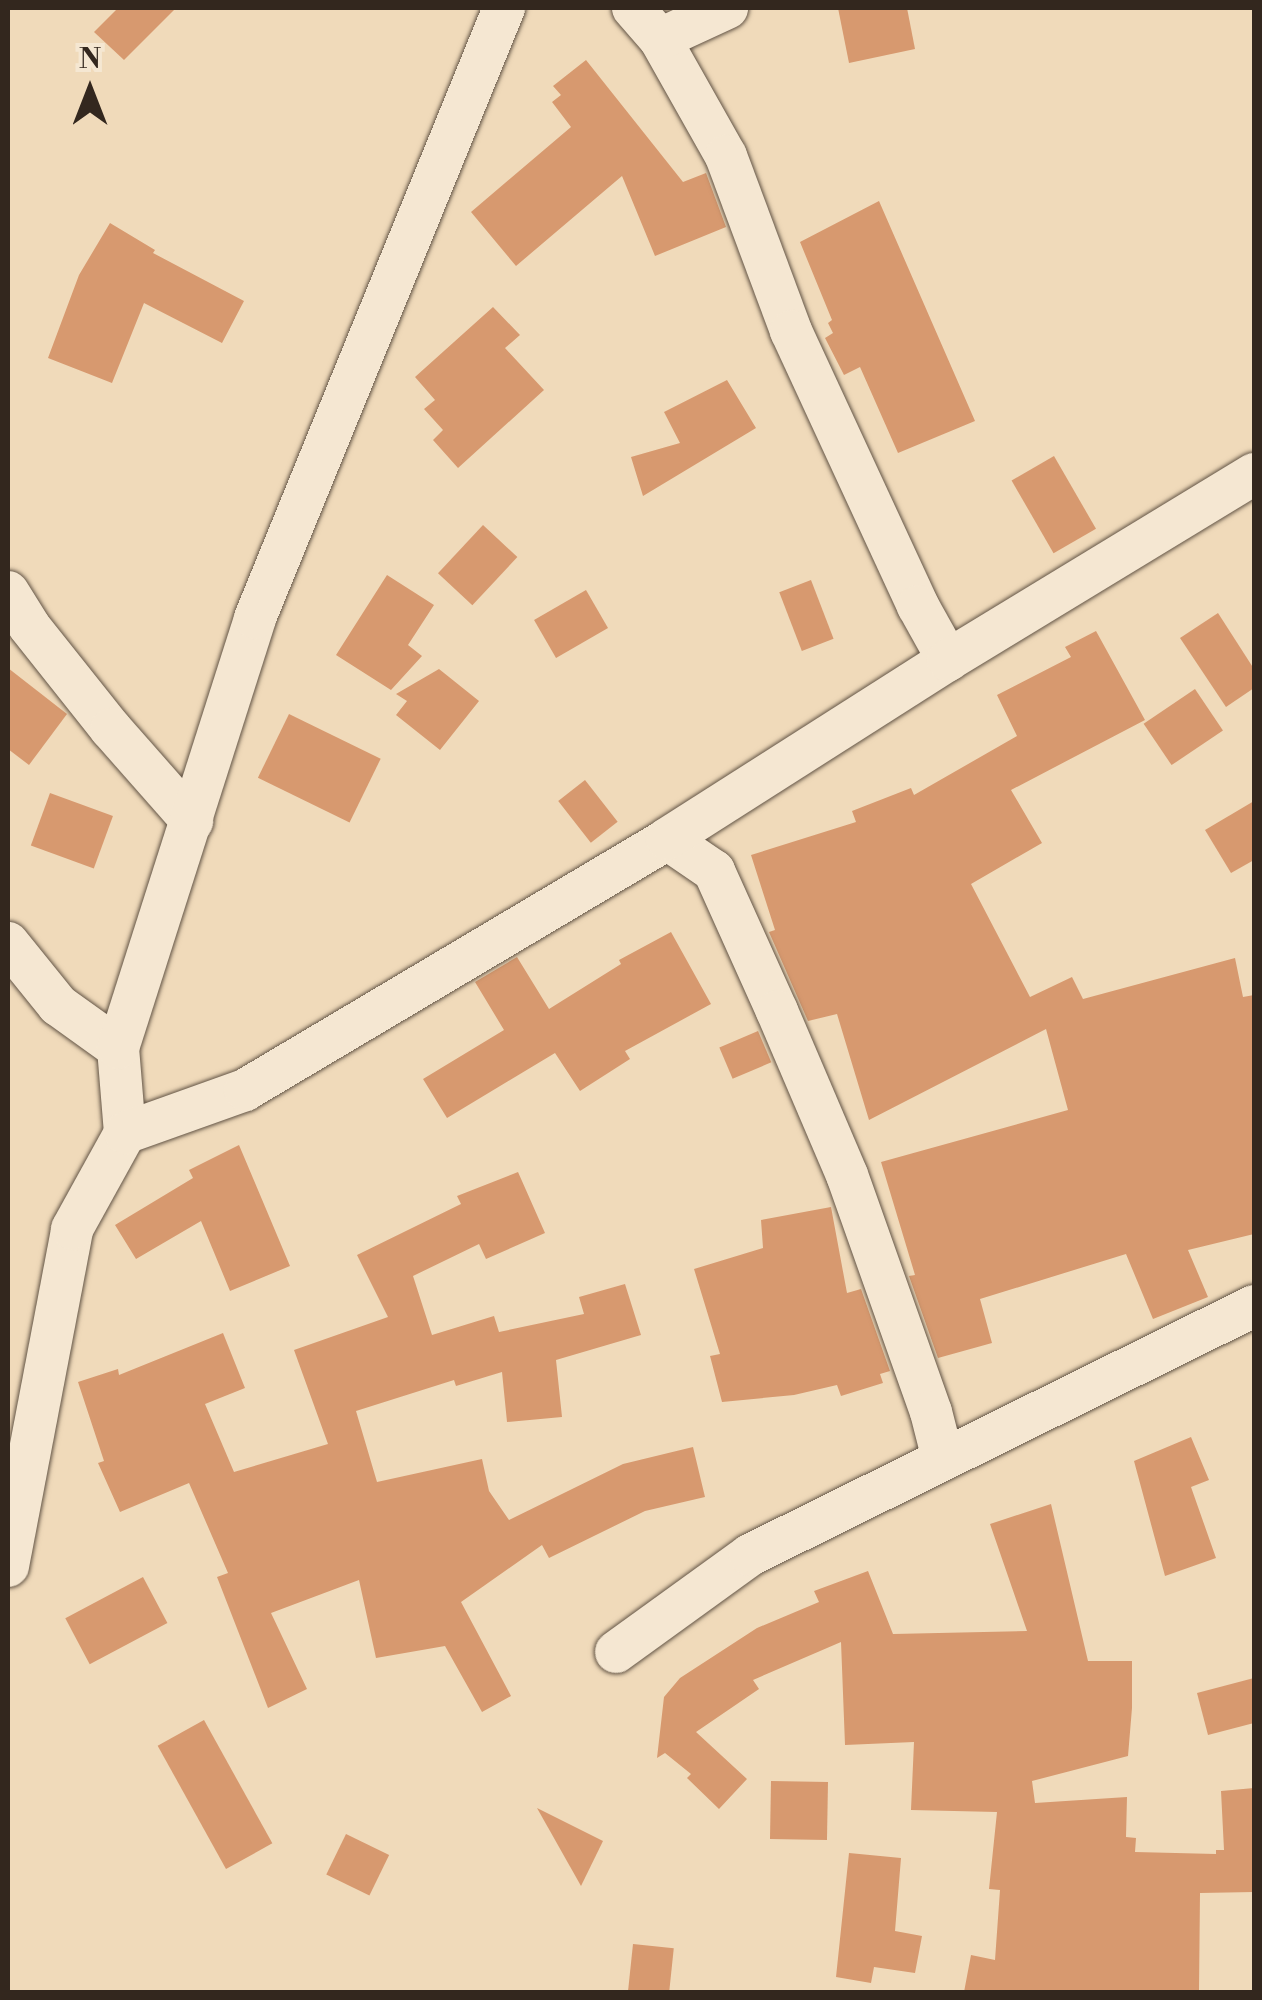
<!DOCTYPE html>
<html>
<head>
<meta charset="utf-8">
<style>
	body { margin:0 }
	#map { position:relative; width:1262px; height:2000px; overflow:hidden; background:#f0daba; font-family:"Libre Bodoni",serif }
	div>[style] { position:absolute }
	.building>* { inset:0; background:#d7996f; transform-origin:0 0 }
	.roads { filter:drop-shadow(0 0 2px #625445) drop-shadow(0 0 2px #625445) }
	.minor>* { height:42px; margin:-21px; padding:0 21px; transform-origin:21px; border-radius:21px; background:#f5e7d2 }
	span { translate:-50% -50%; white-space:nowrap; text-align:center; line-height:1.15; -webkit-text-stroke:8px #f5e7d2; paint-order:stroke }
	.frame { position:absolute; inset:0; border:10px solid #33271e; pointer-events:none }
	.north { position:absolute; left:40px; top:40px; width:100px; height:100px; -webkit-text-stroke:8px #f5e7d2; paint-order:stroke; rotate:0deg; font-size:28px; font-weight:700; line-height:40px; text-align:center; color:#33271e }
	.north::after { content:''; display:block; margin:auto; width:35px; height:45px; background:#33271e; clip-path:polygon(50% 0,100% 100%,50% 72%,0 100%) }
</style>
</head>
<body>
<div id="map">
	<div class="building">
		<div style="clip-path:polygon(118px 8px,176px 8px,124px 60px,94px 32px)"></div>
		<div style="clip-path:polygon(838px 8px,907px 8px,915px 49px,849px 63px)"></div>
		<div style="clip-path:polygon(586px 60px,683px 182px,706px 173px,726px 227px,655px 256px,622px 176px,516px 266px,471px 212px,571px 127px,552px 102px,561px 95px,553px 86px)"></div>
		<div style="clip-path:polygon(879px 201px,975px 421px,898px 453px,860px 367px,844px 375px,825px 338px,833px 333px,828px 323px,832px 320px,800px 242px)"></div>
		<div style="clip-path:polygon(110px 223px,155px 250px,153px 253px,244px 301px,222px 343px,144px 303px,112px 383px,48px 358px,79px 275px)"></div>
		<div style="clip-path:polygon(493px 307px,520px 335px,505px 348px,544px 390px,458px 468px,433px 440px,443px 430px,424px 409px,435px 400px,415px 377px)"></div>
		<div style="clip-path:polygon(727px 380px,756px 428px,643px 496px,631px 457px,680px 443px,664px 412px)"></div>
		<div style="left:1054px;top:456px;width:84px;height:49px;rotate:60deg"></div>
		<div style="left:483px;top:525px;width:47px;height:66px;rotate:43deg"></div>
		<div style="clip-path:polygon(387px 575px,434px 605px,408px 645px,422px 656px,391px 690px,336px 655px)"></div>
		<div style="left:811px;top:580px;width:63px;height:34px;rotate:69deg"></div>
		<div style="left:586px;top:590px;width:44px;height:60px;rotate:60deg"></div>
		<div style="clip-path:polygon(1218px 613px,1254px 669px,1254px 688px,1226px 707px,1180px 638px)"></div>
		<div style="clip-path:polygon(1096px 631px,1145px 720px,1011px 790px,1042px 843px,971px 884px,1030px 997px,1072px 977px,1083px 999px,1235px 958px,1243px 997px,1254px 995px,1254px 1234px,1188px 1250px,1208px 1297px,1153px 1319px,1126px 1254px,980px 1299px,992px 1343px,938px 1358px,909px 1276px,915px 1275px,881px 1162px,1068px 1110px,1046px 1029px,869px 1120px,837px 1014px,808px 1021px,769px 932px,775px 930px,751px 855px,856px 822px,852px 811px,911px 788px,914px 795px,1017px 736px,997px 695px,1071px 657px,1065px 647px)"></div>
		<div style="clip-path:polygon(8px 668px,67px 714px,29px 765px,8px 749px)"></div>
		<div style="clip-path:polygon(439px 669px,479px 701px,440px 750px,396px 715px,407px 701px,396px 694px)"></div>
		<div style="left:1195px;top:689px;width:50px;height:62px;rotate:56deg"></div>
		<div style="left:289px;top:714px;width:102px;height:71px;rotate:26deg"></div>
		<div style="left:585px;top:780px;width:53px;height:34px;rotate:52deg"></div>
		<div style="left:50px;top:793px;width:67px;height:56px;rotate:20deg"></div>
		<div style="clip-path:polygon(1254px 801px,1254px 860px,1231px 873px,1205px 830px)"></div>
		<div style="clip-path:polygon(671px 932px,711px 1004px,625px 1051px,630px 1059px,580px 1091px,555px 1053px,447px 1118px,423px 1079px,504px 1030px,475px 982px,517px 957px,549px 1009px,621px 964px,619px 960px)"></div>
		<div style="left:758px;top:1031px;width:34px;height:42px;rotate:67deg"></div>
		<div style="clip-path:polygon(239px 1145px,290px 1266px,230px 1291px,201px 1221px,136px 1259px,115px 1225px,193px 1178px,189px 1170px)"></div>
		<div style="clip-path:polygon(518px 1172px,545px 1233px,486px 1259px,479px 1244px,413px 1276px,432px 1335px,494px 1316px,499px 1332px,584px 1314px,579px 1297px,625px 1284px,641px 1335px,556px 1360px,562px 1417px,507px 1422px,502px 1372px,456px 1386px,454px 1380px,356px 1411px,377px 1482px,482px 1459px,489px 1491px,509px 1520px,623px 1464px,693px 1447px,705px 1497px,645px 1511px,549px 1558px,542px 1545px,461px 1602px,511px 1696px,482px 1712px,445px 1646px,376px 1658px,359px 1580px,271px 1613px,307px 1689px,268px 1708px,217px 1577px,228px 1573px,189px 1483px,120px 1512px,98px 1463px,104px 1461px,78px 1382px,118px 1369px,119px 1375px,223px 1333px,245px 1388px,205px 1404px,234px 1472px,328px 1444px,294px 1350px,388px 1317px,357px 1255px,461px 1204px,457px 1196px)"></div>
		<div style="clip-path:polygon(831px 1207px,847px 1293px,861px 1289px,890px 1371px,880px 1374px,883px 1383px,841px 1396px,837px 1385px,794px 1395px,722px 1402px,710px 1356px,720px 1354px,694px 1269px,763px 1248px,761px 1220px)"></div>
		<div style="clip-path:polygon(1191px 1437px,1209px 1480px,1191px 1487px,1216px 1558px,1165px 1576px,1134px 1461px)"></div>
		<div style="clip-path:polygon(1051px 1504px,1088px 1661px,1132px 1661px,1132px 1708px,1128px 1756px,1032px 1781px,1035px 1803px,1127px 1797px,1126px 1837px,1136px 1838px,1135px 1852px,1216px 1854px,1216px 1850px,1224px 1850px,1221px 1791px,1254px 1788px,1254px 1892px,1200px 1893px,1199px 1992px,964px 1992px,971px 1955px,995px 1960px,1000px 1890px,989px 1889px,997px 1812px,911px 1810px,914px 1742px,845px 1745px,841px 1642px,753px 1680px,759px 1689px,696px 1732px,747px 1779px,719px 1809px,687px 1778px,691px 1774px,665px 1753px,657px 1758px,664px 1697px,680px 1678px,757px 1628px,819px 1602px,814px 1591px,868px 1571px,893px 1634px,1027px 1631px,990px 1524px)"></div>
		<div style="left:143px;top:1577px;width:52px;height:88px;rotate:62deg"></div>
		<div style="clip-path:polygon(1254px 1678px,1254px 1723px,1208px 1735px,1197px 1693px)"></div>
		<div style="left:204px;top:1720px;width:141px;height:53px;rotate:61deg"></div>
		<div style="left:771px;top:1781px;width:57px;height:58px;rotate:1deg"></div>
		<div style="clip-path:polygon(537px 1808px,603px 1841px,581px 1886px)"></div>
		<div style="left:346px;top:1834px;width:48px;height:45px;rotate:26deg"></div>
		<div style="clip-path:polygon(849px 1853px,901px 1858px,895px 1931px,922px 1936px,915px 1973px,874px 1967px,871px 1983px,836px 1977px)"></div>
		<div style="left:633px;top:1944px;width:41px;height:48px;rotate:6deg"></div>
	</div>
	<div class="roads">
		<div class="minor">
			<div style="left:633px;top:8px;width:41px;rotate:48.9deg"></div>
			<div style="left:660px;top:39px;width:134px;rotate:60.6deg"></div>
			<div style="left:726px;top:156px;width:187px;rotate:69.6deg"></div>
			<div style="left:791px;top:331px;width:303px;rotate:65.2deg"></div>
			<div style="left:918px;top:606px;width:62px;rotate:60.9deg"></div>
			<div style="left:660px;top:39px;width:74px;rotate:-24.8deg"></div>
			<div style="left:8px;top:592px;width:40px;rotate:58deg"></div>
			<div style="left:29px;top:626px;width:132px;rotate:51.5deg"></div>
			<div style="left:111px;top:729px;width:123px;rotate:48.6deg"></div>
			<div style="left:667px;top:839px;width:57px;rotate:34.2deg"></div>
			<div style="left:714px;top:871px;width:154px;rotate:65.8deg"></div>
			<div style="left:777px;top:1011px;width:178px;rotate:66.9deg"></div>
			<div style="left:847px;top:1175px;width:251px;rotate:70.5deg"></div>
			<div style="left:931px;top:1412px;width:49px;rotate:75.7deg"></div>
			<div style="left:8px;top:943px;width:80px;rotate:51.1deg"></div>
			<div style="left:58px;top:1005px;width:74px;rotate:35.6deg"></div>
			<div style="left:125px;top:1133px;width:85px;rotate:-94.7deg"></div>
			<div style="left:118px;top:1048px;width:451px;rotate:-72.3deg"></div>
			<div style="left:255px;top:618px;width:659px;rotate:-67.79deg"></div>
			<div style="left:8px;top:1566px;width:343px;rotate:-79.2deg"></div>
			<div style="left:72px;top:1229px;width:110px;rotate:-61.1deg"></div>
			<div style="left:125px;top:1133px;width:127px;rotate:-19.7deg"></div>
			<div style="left:245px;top:1090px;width:491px;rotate:-30.7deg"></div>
			<div style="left:667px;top:839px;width:333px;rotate:-32.5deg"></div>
			<div style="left:948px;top:660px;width:358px;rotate:-31.3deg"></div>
			<div style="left:616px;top:1652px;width:165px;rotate:-35.9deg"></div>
			<div style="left:750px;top:1555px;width:562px;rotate:-26.29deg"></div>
		</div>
	</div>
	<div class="frame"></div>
	<div class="north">N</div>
</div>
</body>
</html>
